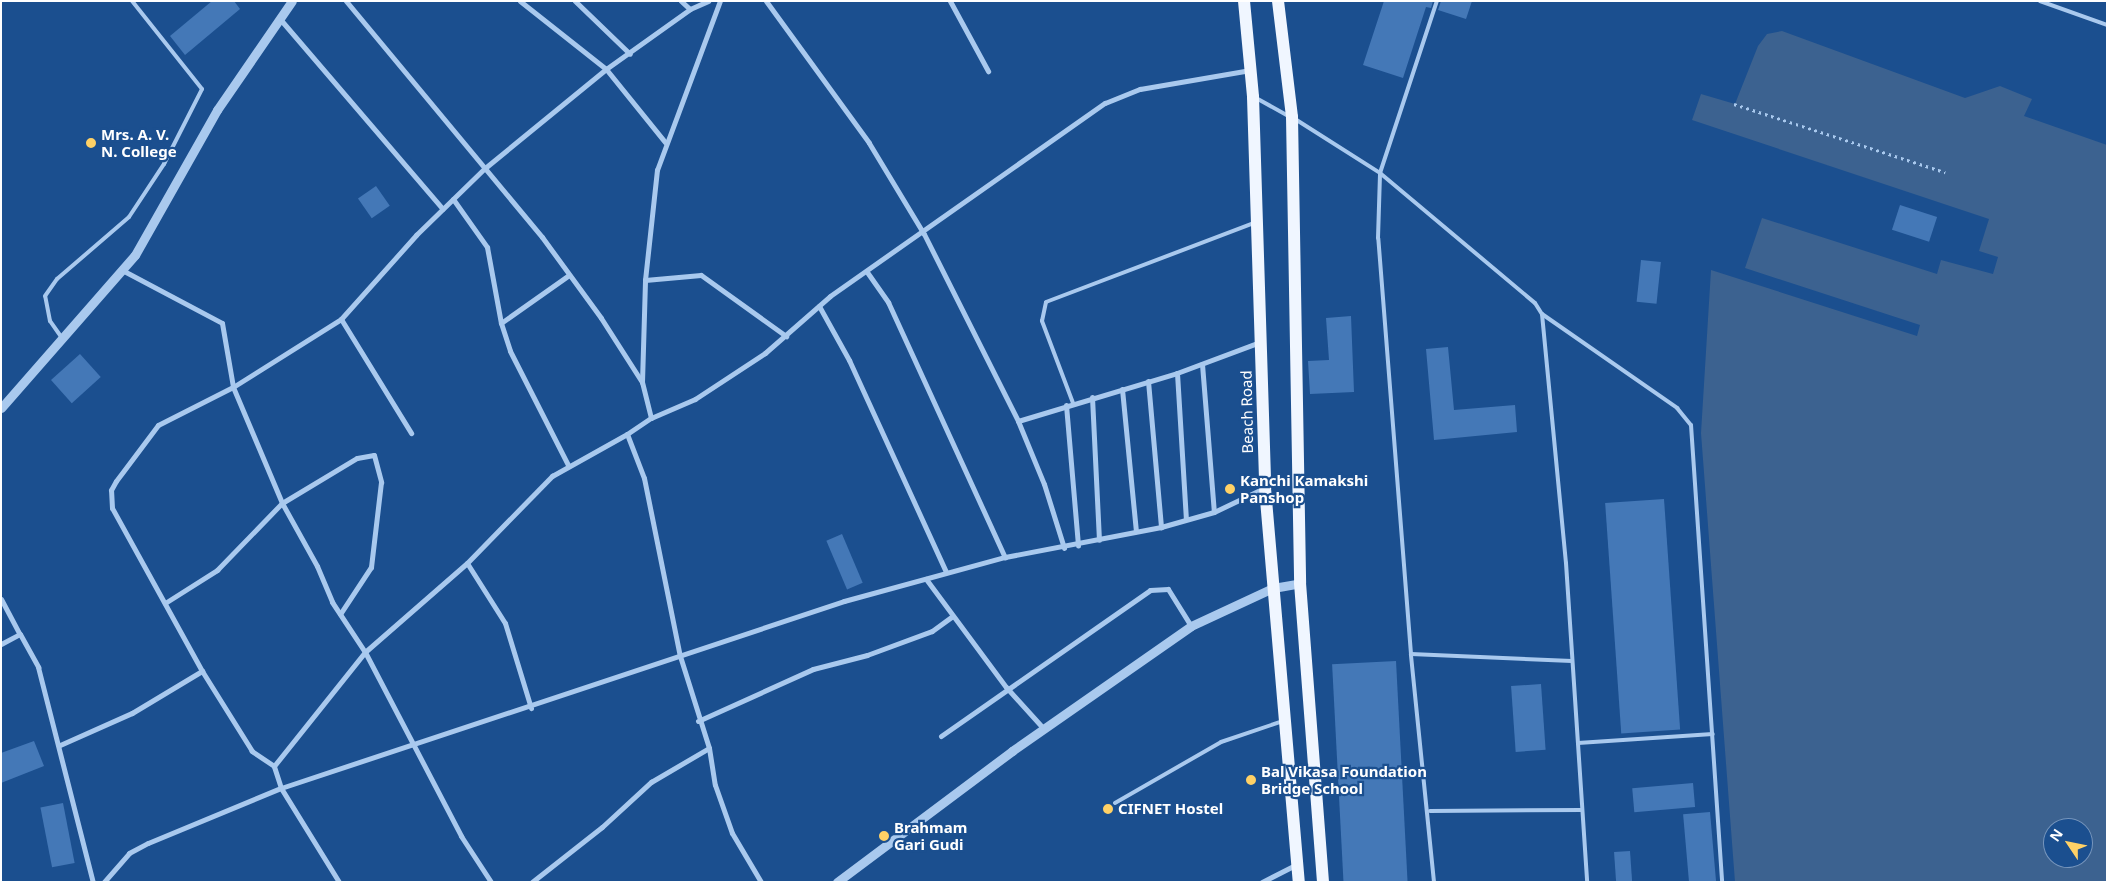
<!DOCTYPE html>
<html>
<head>
<meta charset="utf-8">
<style>
	body { margin:0 }
	#map { position:relative; width:2108px; height:883px; overflow:hidden; background:#1b4f8f; font-family:"Noto Sans",sans-serif }
	div>[style] { position:absolute }
	.water>* { inset:0; background:#3c6290 }
	.building>* { inset:0; background:#4478b7; transform-origin:0 0 }
	.path>* { height:3px; margin-top:-1.5px; transform-origin:0; background:repeating-linear-gradient(90deg,#a9c9ee 0 2.5px,transparent 0 6.5px) }
	.service>* { height:4px; margin:-2px; padding:0 2px; transform-origin:2px; border-radius:2px; background:#a9c9ee }
	.minor>* { height:5px; margin:-2.5px; padding:0 2.5px; transform-origin:2.5px; border-radius:2.5px; background:#a9c9ee }
	.tertiary>* { height:9px; margin:-4.5px; padding:0 4.5px; transform-origin:4.5px; border-radius:4.5px; background:#a9c9ee }
	.primary>* { height:12px; margin:-6px; padding:0 6px; transform-origin:6px; border-radius:6px; background:#f0f6ff }
	.dots>* { width:14px; height:14px; translate:-50% -50%; box-sizing:border-box; border:2px solid #1b4f8f; border-radius:50% }
	span { translate:-50% -50%; white-space:nowrap; text-align:center; line-height:1.15; -webkit-text-stroke:4.5px #1b4f8f; paint-order:stroke }
	.poi-label { font-size:15px; color:#fff; font-weight:700 }
	.left { translate:0 -50%; text-align:left }
	.street-label { font-size:15px; color:#fff }
	.frame { position:absolute; inset:0; border:2px solid #fff; pointer-events:none }
	.north { position:absolute; left:2043px; top:818px; width:50px; height:50px; box-sizing:border-box; background:#1b4f8f; border:1px solid #7695bc; border-radius:50%; rotate:304deg; font-size:14px; font-weight:700; line-height:20px; text-align:center; color:#fff }
	.north::after { content:''; display:block; margin:auto; width:18px; height:22px; background:#ffd166; clip-path:polygon(50% 0,100% 100%,50% 72%,0 100%) }
</style>
</head>
<body>
<div id="map">
	<div class="water">
		<div style="clip-path:polygon(evenodd,1782px 31px,1965px 98px,2000px 86px,2032px 99px,2024px 116px,2107px 145px,2107px 882px,1735px 882px,1701px 433px,1711px 270px,1917px 336px,1920px 325px,1745px 268px,1762px 218px,1937px 274px,1941px 260px,1993px 274px,1998px 257px,1979px 251px,1989px 219px,1692px 120px,1701px 94px,1735px 104px,1758px 46px,1767px 34px,1782px 31px,2053px 828px,2083px 828px,2083px 858px,2053px 858px,2053px 828px)"></div>
	</div>
	<div class="building">
		<div style="clip-path:polygon(212px 1px,234px 1px,240px 9px,185px 55px,170px 36px)"></div>
		<div style="clip-path:polygon(1384px 1px,1433px 1px,1431px 8px,1426px 7px,1403px 78px,1363px 65px)"></div>
		<div style="clip-path:polygon(1441px 1px,1472px 1px,1466px 19px,1438px 10px)"></div>
		<div style="left:376px;top:186px;width:24px;height:22px;rotate:55deg"></div>
		<div style="left:1900px;top:205px;width:39px;height:26px;rotate:18deg"></div>
		<div style="left:1641px;top:260px;width:20px;height:42px;rotate:6deg"></div>
		<div style="clip-path:polygon(1351px 316px,1354px 392px,1310px 394px,1308px 361px,1329px 360px,1326px 318px)"></div>
		<div style="clip-path:polygon(1448px 347px,1454px 410px,1515px 405px,1517px 432px,1434px 440px,1426px 349px)"></div>
		<div style="left:80px;top:354px;width:31px;height:39px;rotate:48deg"></div>
		<div style="left:1664px;top:499px;width:231px;height:59px;rotate:86deg"></div>
		<div style="left:842px;top:534px;width:53px;height:17px;rotate:67deg"></div>
		<div style="left:1396px;top:661px;width:221px;height:64px;rotate:87deg"></div>
		<div style="left:1541px;top:684px;width:66px;height:30px;rotate:86deg"></div>
		<div style="clip-path:polygon(34px 741px,44px 766px,1px 783px,1px 753px)"></div>
		<div style="left:1693px;top:783px;width:24px;height:61px;rotate:85deg"></div>
		<div style="left:63px;top:803px;width:61px;height:23px;rotate:79deg"></div>
		<div style="left:1710px;top:812px;width:70px;height:27px;rotate:85deg"></div>
		<div style="left:1630px;top:851px;width:31px;height:16px;rotate:86deg"></div>
	</div>
	<div class="path">
		<div style="left:1734px;top:104px;width:222px;rotate:17.9deg"></div>
	</div>
	<div class="service">
		<div style="left:2040px;top:1px;width:71px;rotate:19.7deg"></div>
		<div style="left:1256px;top:98px;width:38px;rotate:29deg"></div>
		<div style="left:1295px;top:119px;width:101px;rotate:32.4deg"></div>
		<div style="left:1380px;top:173px;width:202px;rotate:40deg"></div>
		<div style="left:1535px;top:303px;width:13px;rotate:58deg"></div>
		<div style="left:1542px;top:314px;width:250px;rotate:84.5deg"></div>
		<div style="left:1566px;top:563px;width:320px;rotate:86.2deg"></div>
		<div style="left:1542px;top:314px;width:165px;rotate:34.8deg"></div>
		<div style="left:1677px;top:408px;width:22px;rotate:51deg"></div>
		<div style="left:1691px;top:425px;width:458px;rotate:86.1deg"></div>
		<div style="left:62px;top:338px;width:21px;rotate:-125deg"></div>
		<div style="left:50px;top:321px;width:25px;rotate:-101deg"></div>
		<div style="left:45px;top:296px;width:21px;rotate:-55deg"></div>
		<div style="left:57px;top:279px;width:95px;rotate:-40.7deg"></div>
		<div style="left:129px;top:217px;width:64px;rotate:-56.6deg"></div>
		<div style="left:164px;top:164px;width:84px;rotate:-63.1deg"></div>
		<div style="left:202px;top:89px;width:112px;rotate:-128.5deg"></div>
		<div style="left:1073px;top:403px;width:88px;rotate:-110.7deg"></div>
		<div style="left:1042px;top:321px;width:19px;rotate:-78deg"></div>
		<div style="left:1046px;top:302px;width:222px;rotate:-20.8deg"></div>
		<div style="left:1411px;top:654px;width:161px;rotate:2.5deg"></div>
		<div style="left:1578px;top:743px;width:135px;rotate:-3.8deg"></div>
		<div style="left:1115px;top:803px;width:122px;rotate:-29.9deg"></div>
		<div style="left:1221px;top:742px;width:65px;rotate:-18.7deg"></div>
		<div style="left:1430px;top:811px;width:152px;rotate:-0.4deg"></div>
		<div style="left:1434px;top:882px;width:229px;rotate:-95.8deg"></div>
		<div style="left:1411px;top:654px;width:417px;rotate:-94.5deg"></div>
		<div style="left:1378px;top:238px;width:65px;rotate:-88.2deg"></div>
		<div style="left:1380px;top:173px;width:181px;rotate:-71.7deg"></div>
	</div>
	<div class="minor">
		<div style="left:346px;top:1px;width:307px;rotate:50.3deg"></div>
		<div style="left:542px;top:237px;width:100px;rotate:53.9deg"></div>
		<div style="left:601px;top:318px;width:76px;rotate:57.4deg"></div>
		<div style="left:520px;top:1px;width:110px;rotate:38.3deg"></div>
		<div style="left:606px;top:69px;width:94px;rotate:51.1deg"></div>
		<div style="left:575px;top:1px;width:76px;rotate:43.9deg"></div>
		<div style="left:681px;top:1px;width:12px;rotate:42deg"></div>
		<div style="left:766px;top:1px;width:175px;rotate:54deg"></div>
		<div style="left:869px;top:143px;width:106px;rotate:58.9deg"></div>
		<div style="left:924px;top:234px;width:209px;rotate:63.3deg"></div>
		<div style="left:1018px;top:421px;width:68px;rotate:67.6deg"></div>
		<div style="left:1044px;top:484px;width:67px;rotate:72.6deg"></div>
		<div style="left:950px;top:1px;width:80px;rotate:61.5deg"></div>
		<div style="left:280px;top:19px;width:250px;rotate:49.4deg"></div>
		<div style="left:453px;top:199px;width:59px;rotate:54.7deg"></div>
		<div style="left:487px;top:247px;width:77px;rotate:79.6deg"></div>
		<div style="left:501px;top:323px;width:29px;rotate:72deg"></div>
		<div style="left:510px;top:351px;width:128px;rotate:63deg"></div>
		<div style="left:122px;top:270px;width:113px;rotate:27.9deg"></div>
		<div style="left:222px;top:323px;width:65px;rotate:80.2deg"></div>
		<div style="left:233px;top:387px;width:126px;rotate:67.1deg"></div>
		<div style="left:282px;top:503px;width:87px;rotate:-31deg"></div>
		<div style="left:357px;top:458px;width:17px;rotate:-10deg"></div>
		<div style="left:374px;top:455px;width:28px;rotate:75deg"></div>
		<div style="left:381px;top:482px;width:86px;rotate:96.7deg"></div>
		<div style="left:371px;top:567px;width:56px;rotate:123.4deg"></div>
		<div style="left:867px;top:272px;width:37px;rotate:55deg"></div>
		<div style="left:888px;top:302px;width:281px;rotate:65.4deg"></div>
		<div style="left:645px;top:280px;width:56px;rotate:-5.1deg"></div>
		<div style="left:701px;top:275px;width:105px;rotate:35.7deg"></div>
		<div style="left:819px;top:306px;width:62px;rotate:60.9deg"></div>
		<div style="left:849px;top:360px;width:233px;rotate:65.4deg"></div>
		<div style="left:341px;top:319px;width:134px;rotate:58.4deg"></div>
		<div style="left:501px;top:323px;width:83px;rotate:-35.2deg"></div>
		<div style="left:1202px;top:364px;width:148px;rotate:85.4deg"></div>
		<div style="left:1177px;top:373px;width:146px;rotate:86.5deg"></div>
		<div style="left:1148px;top:381px;width:147px;rotate:84.9deg"></div>
		<div style="left:1122px;top:389px;width:143px;rotate:84.4deg"></div>
		<div style="left:1092px;top:397px;width:143px;rotate:87.2deg"></div>
		<div style="left:1066px;top:405px;width:141px;rotate:85.1deg"></div>
		<div style="left:651px;top:418px;width:37px;rotate:-104deg"></div>
		<div style="left:642px;top:382px;width:102px;rotate:-88.3deg"></div>
		<div style="left:645px;top:280px;width:111px;rotate:-83.8deg"></div>
		<div style="left:657px;top:170px;width:180px;rotate:-69.6deg"></div>
		<div style="left:1018px;top:421px;width:166px;rotate:-16.8deg"></div>
		<div style="left:1177px;top:373px;width:89px;rotate:-20.5deg"></div>
		<div style="left:627px;top:434px;width:29px;rotate:-34deg"></div>
		<div style="left:651px;top:418px;width:48px;rotate:-23.4deg"></div>
		<div style="left:695px;top:399px;width:84px;rotate:-33.3deg"></div>
		<div style="left:765px;top:353px;width:86px;rotate:-41.2deg"></div>
		<div style="left:830px;top:296px;width:336px;rotate:-35.1deg"></div>
		<div style="left:1105px;top:103px;width:38px;rotate:-22deg"></div>
		<div style="left:1140px;top:89px;width:112px;rotate:-9.8deg"></div>
		<div style="left:467px;top:563px;width:71px;rotate:57.7deg"></div>
		<div style="left:505px;top:623px;width:89px;rotate:73deg"></div>
		<div style="left:926px;top:579px;width:134px;rotate:53.5deg"></div>
		<div style="left:1006px;top:687px;width:57px;rotate:47.9deg"></div>
		<div style="left:1px;top:599px;width:40px;rotate:62deg"></div>
		<div style="left:165px;top:603px;width:62px;rotate:-32.4deg"></div>
		<div style="left:217px;top:570px;width:93px;rotate:-45.9deg"></div>
		<div style="left:282px;top:503px;width:72px;rotate:60.9deg"></div>
		<div style="left:317px;top:566px;width:39px;rotate:67deg"></div>
		<div style="left:332px;top:602px;width:60px;rotate:56.6deg"></div>
		<div style="left:365px;top:652px;width:208px;rotate:62.4deg"></div>
		<div style="left:461px;top:836px;width:55px;rotate:56.9deg"></div>
		<div style="left:1px;top:644px;width:21px;rotate:-28deg"></div>
		<div style="left:20px;top:634px;width:38px;rotate:61deg"></div>
		<div style="left:38px;top:667px;width:222px;rotate:75.7deg"></div>
		<div style="left:698px;top:721px;width:126px;rotate:-24.3deg"></div>
		<div style="left:813px;top:669px;width:56px;rotate:-14.5deg"></div>
		<div style="left:867px;top:655px;width:69px;rotate:-20.3deg"></div>
		<div style="left:932px;top:631px;width:24px;rotate:-36deg"></div>
		<div style="left:941px;top:736px;width:255px;rotate:-34.9deg"></div>
		<div style="left:1150px;top:590px;width:18px;rotate:-3deg"></div>
		<div style="left:1168px;top:589px;width:44px;rotate:58.1deg"></div>
		<div style="left:60px;top:745px;width:79px;rotate:-24deg"></div>
		<div style="left:132px;top:713px;width:82px;rotate:-31deg"></div>
		<div style="left:274px;top:766px;width:27px;rotate:-146deg"></div>
		<div style="left:252px;top:751px;width:94px;rotate:-122deg"></div>
		<div style="left:202px;top:671px;width:186px;rotate:-118.9deg"></div>
		<div style="left:112px;top:508px;width:18px;rotate:-93deg"></div>
		<div style="left:111px;top:490px;width:10px;rotate:-61deg"></div>
		<div style="left:116px;top:481px;width:70px;rotate:-53.1deg"></div>
		<div style="left:158px;top:425px;width:84px;rotate:-26.9deg"></div>
		<div style="left:233px;top:387px;width:128px;rotate:-32.2deg"></div>
		<div style="left:341px;top:319px;width:113px;rotate:-48.2deg"></div>
		<div style="left:416px;top:235px;width:96px;rotate:-44.2deg"></div>
		<div style="left:485px;top:168px;width:156px;rotate:-39.3deg"></div>
		<div style="left:606px;top:69px;width:103px;rotate:-35.5deg"></div>
		<div style="left:690px;top:9px;width:20px;rotate:-24deg"></div>
		<div style="left:104px;top:882px;width:38px;rotate:-49deg"></div>
		<div style="left:129px;top:853px;width:21px;rotate:-28deg"></div>
		<div style="left:148px;top:843px;width:144px;rotate:-22.5deg"></div>
		<div style="left:281px;top:788px;width:23px;rotate:-108deg"></div>
		<div style="left:274px;top:766px;width:146px;rotate:-51.4deg"></div>
		<div style="left:365px;top:652px;width:135px;rotate:-41.1deg"></div>
		<div style="left:467px;top:563px;width:122px;rotate:-45.7deg"></div>
		<div style="left:552px;top:476px;width:86px;rotate:-29.2deg"></div>
		<div style="left:627px;top:434px;width:47px;rotate:68.9deg"></div>
		<div style="left:644px;top:478px;width:182px;rotate:78.6deg"></div>
		<div style="left:680px;top:656px;width:96px;rotate:72.5deg"></div>
		<div style="left:709px;top:748px;width:37px;rotate:81deg"></div>
		<div style="left:715px;top:785px;width:51px;rotate:70.5deg"></div>
		<div style="left:732px;top:833px;width:57px;rotate:59.4deg"></div>
		<div style="left:339px;top:882px;width:110px;rotate:-121.7deg"></div>
		<div style="left:281px;top:788px;width:593px;rotate:-18.37deg"></div>
		<div style="left:844px;top:601px;width:167px;rotate:-15.3deg"></div>
		<div style="left:1005px;top:557px;width:159px;rotate:-10.9deg"></div>
		<div style="left:1161px;top:527px;width:55px;rotate:-15.8deg"></div>
		<div style="left:1214px;top:512px;width:55px;rotate:-25.6deg"></div>
		<div style="left:532px;top:882px;width:89px;rotate:-38.2deg"></div>
		<div style="left:602px;top:827px;width:67px;rotate:-42.6deg"></div>
		<div style="left:651px;top:782px;width:67px;rotate:-30.4deg"></div>
		<div style="left:1262px;top:882px;width:39px;rotate:-27deg"></div>
	</div>
	<div class="tertiary">
		<div style="left:1px;top:408px;width:203px;rotate:-48.8deg"></div>
		<div style="left:135px;top:255px;width:167px;rotate:-60.5deg"></div>
		<div style="left:217px;top:110px;width:132px;rotate:-55.5deg"></div>
		<div style="left:837px;top:882px;width:219px;rotate:-36.8deg"></div>
		<div style="left:1012px;top:751px;width:218px;rotate:-34.9deg"></div>
		<div style="left:1191px;top:626px;width:90px;rotate:-24.9deg"></div>
		<div style="left:1273px;top:588px;width:27px;rotate:-10deg"></div>
	</div>
	<div class="primary">
		<div style="left:1244px;top:1px;width:96px;rotate:84.6deg"></div>
		<div style="left:1253px;top:97px;width:391px;rotate:88.2deg"></div>
		<div style="left:1265px;top:488px;width:395px;rotate:85.1deg"></div>
		<div style="left:1278px;top:1px;width:117px;rotate:83.1deg"></div>
		<div style="left:1292px;top:117px;width:466px;rotate:89deg"></div>
		<div style="left:1300px;top:583px;width:300px;rotate:85.6deg"></div>
	</div>
	<div class="dots">
		<div style="left:91px;top:143px;background:#ffd166"></div>
		<div style="left:1230px;top:489px;background:#ffd166"></div>
		<div style="left:1251px;top:780px;background:#ffd166"></div>
		<div style="left:1108px;top:809px;background:#ffd166"></div>
		<div style="left:884px;top:836px;background:#ffd166"></div>
	</div>
	<div class="poi-label">
		<span class="left" style="left:101px;top:143px">Mrs. A. V.<br>N. College</span>
		<span class="left" style="left:1240px;top:489px">Kanchi Kamakshi<br>Panshop</span>
		<span class="left" style="left:1261px;top:780px">Bal Vikasa Foundation<br>Bridge School</span>
		<span class="left" style="left:1118px;top:809px">CIFNET Hostel</span>
		<span class="left" style="left:894px;top:836px">Brahmam<br>Gari Gudi</span>
	</div>
	<div class="street-label">
		<span style="left:1247px;top:412px;rotate:-91deg">Beach Road</span>
	</div>
	<div class="frame"></div>
	<div class="north">N</div>
</div>
</body>
</html>
